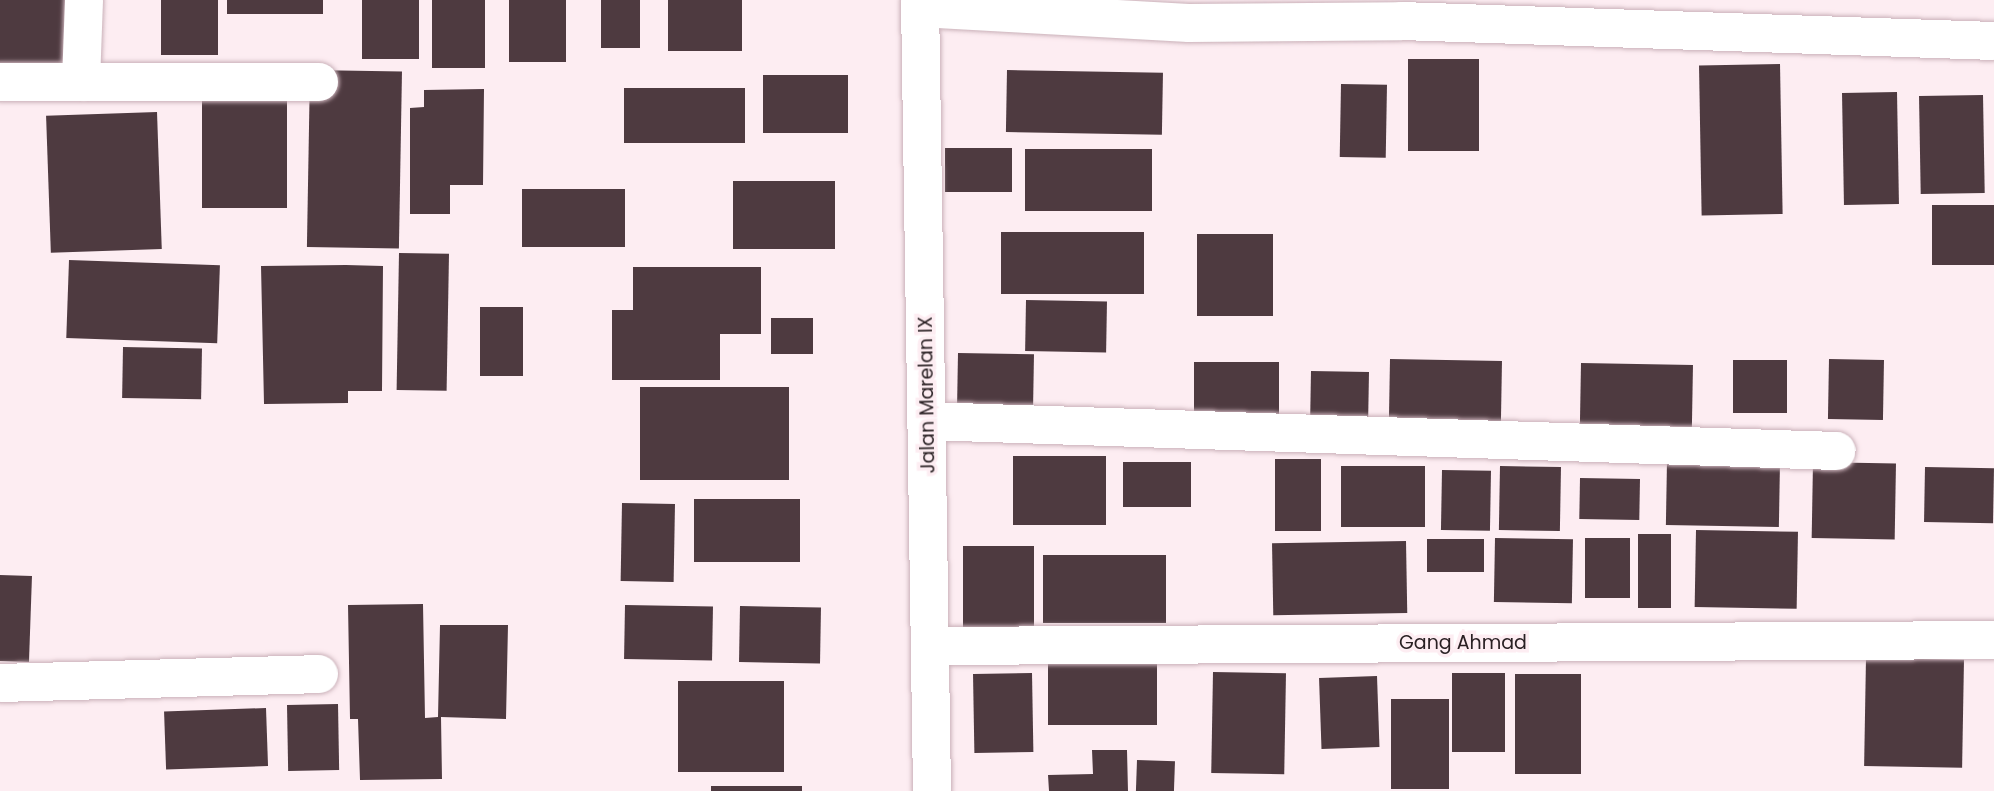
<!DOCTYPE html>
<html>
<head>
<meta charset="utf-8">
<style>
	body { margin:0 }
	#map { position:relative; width:1994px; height:791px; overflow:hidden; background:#fdedf2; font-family:Poppins,sans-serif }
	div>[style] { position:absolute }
	.building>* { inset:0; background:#4e3a40; transform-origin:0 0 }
	.roads { filter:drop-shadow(0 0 2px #cab1b9) drop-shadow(0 0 2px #cab1b9) }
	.minor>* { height:38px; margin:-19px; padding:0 19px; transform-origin:19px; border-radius:19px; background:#fff }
	.secondary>* { height:38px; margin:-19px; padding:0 19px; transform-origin:19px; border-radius:19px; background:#fff }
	span { translate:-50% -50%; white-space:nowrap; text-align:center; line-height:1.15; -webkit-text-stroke:7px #fdedf2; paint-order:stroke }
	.street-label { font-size:19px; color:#292023 }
</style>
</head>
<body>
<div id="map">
	<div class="building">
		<div style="left:0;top:0;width:72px;height:69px"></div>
		<div style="left:161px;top:0;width:57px;height:55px"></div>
		<div style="left:227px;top:0;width:96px;height:14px"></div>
		<div style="left:362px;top:0;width:57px;height:59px"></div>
		<div style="left:432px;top:0;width:53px;height:68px"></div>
		<div style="left:509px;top:0;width:57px;height:62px"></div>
		<div style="left:601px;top:0;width:39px;height:48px"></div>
		<div style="left:668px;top:0;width:74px;height:51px"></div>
		<div style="left:1408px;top:59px;width:71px;height:92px"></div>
		<div style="left:1780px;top:64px;width:150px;height:81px;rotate:89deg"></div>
		<div style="left:310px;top:70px;width:92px;height:177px;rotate:1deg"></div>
		<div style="left:1007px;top:70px;width:156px;height:62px;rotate:1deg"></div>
		<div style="left:763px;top:75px;width:85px;height:58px"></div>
		<div style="left:1341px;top:84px;width:46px;height:73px;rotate:1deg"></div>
		<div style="left:745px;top:88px;width:55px;height:121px;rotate:90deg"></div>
		<div style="clip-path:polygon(484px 89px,483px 185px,450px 185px,450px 214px,410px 214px,410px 108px,424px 107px,424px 90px)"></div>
		<div style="left:1897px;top:92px;width:112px;height:55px;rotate:89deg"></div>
		<div style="left:202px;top:95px;width:85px;height:113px"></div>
		<div style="left:1983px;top:95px;width:98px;height:64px;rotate:89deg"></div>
		<div style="left:157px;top:112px;width:137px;height:111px;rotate:88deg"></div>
		<div style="left:945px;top:148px;width:67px;height:44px"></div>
		<div style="left:1025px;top:149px;width:127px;height:62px"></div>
		<div style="left:733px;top:181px;width:102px;height:68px"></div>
		<div style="left:522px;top:189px;width:103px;height:58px"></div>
		<div style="left:1994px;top:205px;width:60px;height:62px;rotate:90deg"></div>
		<div style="left:1001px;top:232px;width:143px;height:62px"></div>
		<div style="left:1197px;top:234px;width:76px;height:82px"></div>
		<div style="left:399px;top:253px;width:50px;height:137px;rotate:1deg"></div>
		<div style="left:69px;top:260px;width:151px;height:78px;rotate:2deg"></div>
		<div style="clip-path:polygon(346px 265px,383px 266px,382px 391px,348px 391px,348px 403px,264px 404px,261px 266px)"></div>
		<div style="clip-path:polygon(633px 267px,761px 267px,761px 334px,720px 334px,720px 380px,612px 380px,612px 310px,633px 310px)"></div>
		<div style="left:1026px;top:300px;width:81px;height:51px;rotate:1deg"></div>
		<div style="left:523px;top:307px;width:69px;height:43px;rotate:90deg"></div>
		<div style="left:771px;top:318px;width:42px;height:36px"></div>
		<div style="left:123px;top:347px;width:79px;height:51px;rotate:1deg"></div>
		<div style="left:958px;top:353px;width:76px;height:60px;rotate:1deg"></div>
		<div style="left:1390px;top:359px;width:112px;height:61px;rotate:1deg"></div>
		<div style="left:1829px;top:359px;width:55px;height:60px;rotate:1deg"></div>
		<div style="left:1733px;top:360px;width:54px;height:53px"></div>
		<div style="left:1194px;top:362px;width:85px;height:52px"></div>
		<div style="left:1581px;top:363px;width:112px;height:62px;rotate:1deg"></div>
		<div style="left:1311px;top:371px;width:58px;height:45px;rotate:1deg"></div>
		<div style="left:640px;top:387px;width:149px;height:93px"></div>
		<div style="left:1013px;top:456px;width:93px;height:69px"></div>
		<div style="left:1275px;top:459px;width:46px;height:72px"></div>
		<div style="left:1667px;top:461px;width:113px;height:64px;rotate:1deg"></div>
		<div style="left:1123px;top:462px;width:68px;height:45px"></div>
		<div style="left:1813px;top:462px;width:83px;height:76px;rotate:1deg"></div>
		<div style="left:1341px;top:466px;width:84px;height:61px"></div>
		<div style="left:1500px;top:466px;width:61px;height:64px;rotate:1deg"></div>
		<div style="left:1925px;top:467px;width:69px;height:55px;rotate:1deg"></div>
		<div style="left:1442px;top:470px;width:49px;height:60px;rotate:1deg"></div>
		<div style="left:1580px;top:478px;width:60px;height:41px;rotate:1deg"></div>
		<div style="left:694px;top:499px;width:106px;height:63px"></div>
		<div style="left:622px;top:503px;width:53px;height:78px;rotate:1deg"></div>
		<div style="left:1696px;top:530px;width:102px;height:77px;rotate:1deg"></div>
		<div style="left:1638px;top:534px;width:33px;height:74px"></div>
		<div style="left:1495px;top:538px;width:78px;height:64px;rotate:1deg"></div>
		<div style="left:1585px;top:538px;width:45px;height:60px"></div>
		<div style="left:1484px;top:539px;width:33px;height:57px;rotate:90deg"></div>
		<div style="left:1406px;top:541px;width:72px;height:134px;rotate:89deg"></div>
		<div style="left:963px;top:546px;width:71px;height:82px"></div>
		<div style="left:1043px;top:555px;width:123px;height:68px"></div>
		<div style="left:0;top:575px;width:32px;height:86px;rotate:2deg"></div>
		<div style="clip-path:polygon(423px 604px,425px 718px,438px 717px,440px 625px,508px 625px,506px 719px,441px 717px,442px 779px,360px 780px,358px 719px,350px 719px,348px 605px)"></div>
		<div style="left:625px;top:605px;width:88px;height:54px;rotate:1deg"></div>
		<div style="left:740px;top:606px;width:81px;height:56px;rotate:1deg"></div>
		<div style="left:1866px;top:658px;width:98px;height:108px;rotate:1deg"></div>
		<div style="left:1048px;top:662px;width:109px;height:63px"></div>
		<div style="left:1213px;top:672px;width:73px;height:101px;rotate:1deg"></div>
		<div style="left:1032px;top:673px;width:79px;height:59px;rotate:89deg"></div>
		<div style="left:1452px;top:673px;width:53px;height:79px"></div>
		<div style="left:1515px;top:674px;width:66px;height:100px"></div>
		<div style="left:1377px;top:676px;width:71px;height:58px;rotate:88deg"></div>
		<div style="left:678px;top:681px;width:106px;height:91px"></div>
		<div style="left:1391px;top:699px;width:58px;height:90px"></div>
		<div style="left:338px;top:704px;width:66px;height:51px;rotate:89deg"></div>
		<div style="left:266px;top:708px;width:58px;height:102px;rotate:88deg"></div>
		<div style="clip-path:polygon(1092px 750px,1127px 750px,1128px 791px,1049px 791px,1048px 775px,1093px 774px)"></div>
		<div style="left:1137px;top:760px;width:38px;height:31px;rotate:2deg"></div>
		<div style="left:711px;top:786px;width:91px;height:5px"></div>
	</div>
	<div class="roads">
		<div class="minor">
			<div style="left:920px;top:8px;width:269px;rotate:3.2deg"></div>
			<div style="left:1189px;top:23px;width:212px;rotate:-0.5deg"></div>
			<div style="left:1401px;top:21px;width:593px;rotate:1.93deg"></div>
			<div style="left:0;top:82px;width:319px"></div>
			<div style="left:81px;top:82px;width:82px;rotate:-87.9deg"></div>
			<div style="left:927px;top:421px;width:910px;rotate:1.89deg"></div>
			<div style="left:931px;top:646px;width:1063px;rotate:-0.32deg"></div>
			<div style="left:0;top:683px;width:319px;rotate:-1.6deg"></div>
		</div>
		<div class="secondary">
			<div style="left:920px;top:0;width:791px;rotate:89.13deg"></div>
		</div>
	</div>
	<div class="street-label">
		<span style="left:927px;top:395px;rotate:-91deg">Jalan Marelan IX</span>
		<span style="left:1463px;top:643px">Gang Ahmad</span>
	</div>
</div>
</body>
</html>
